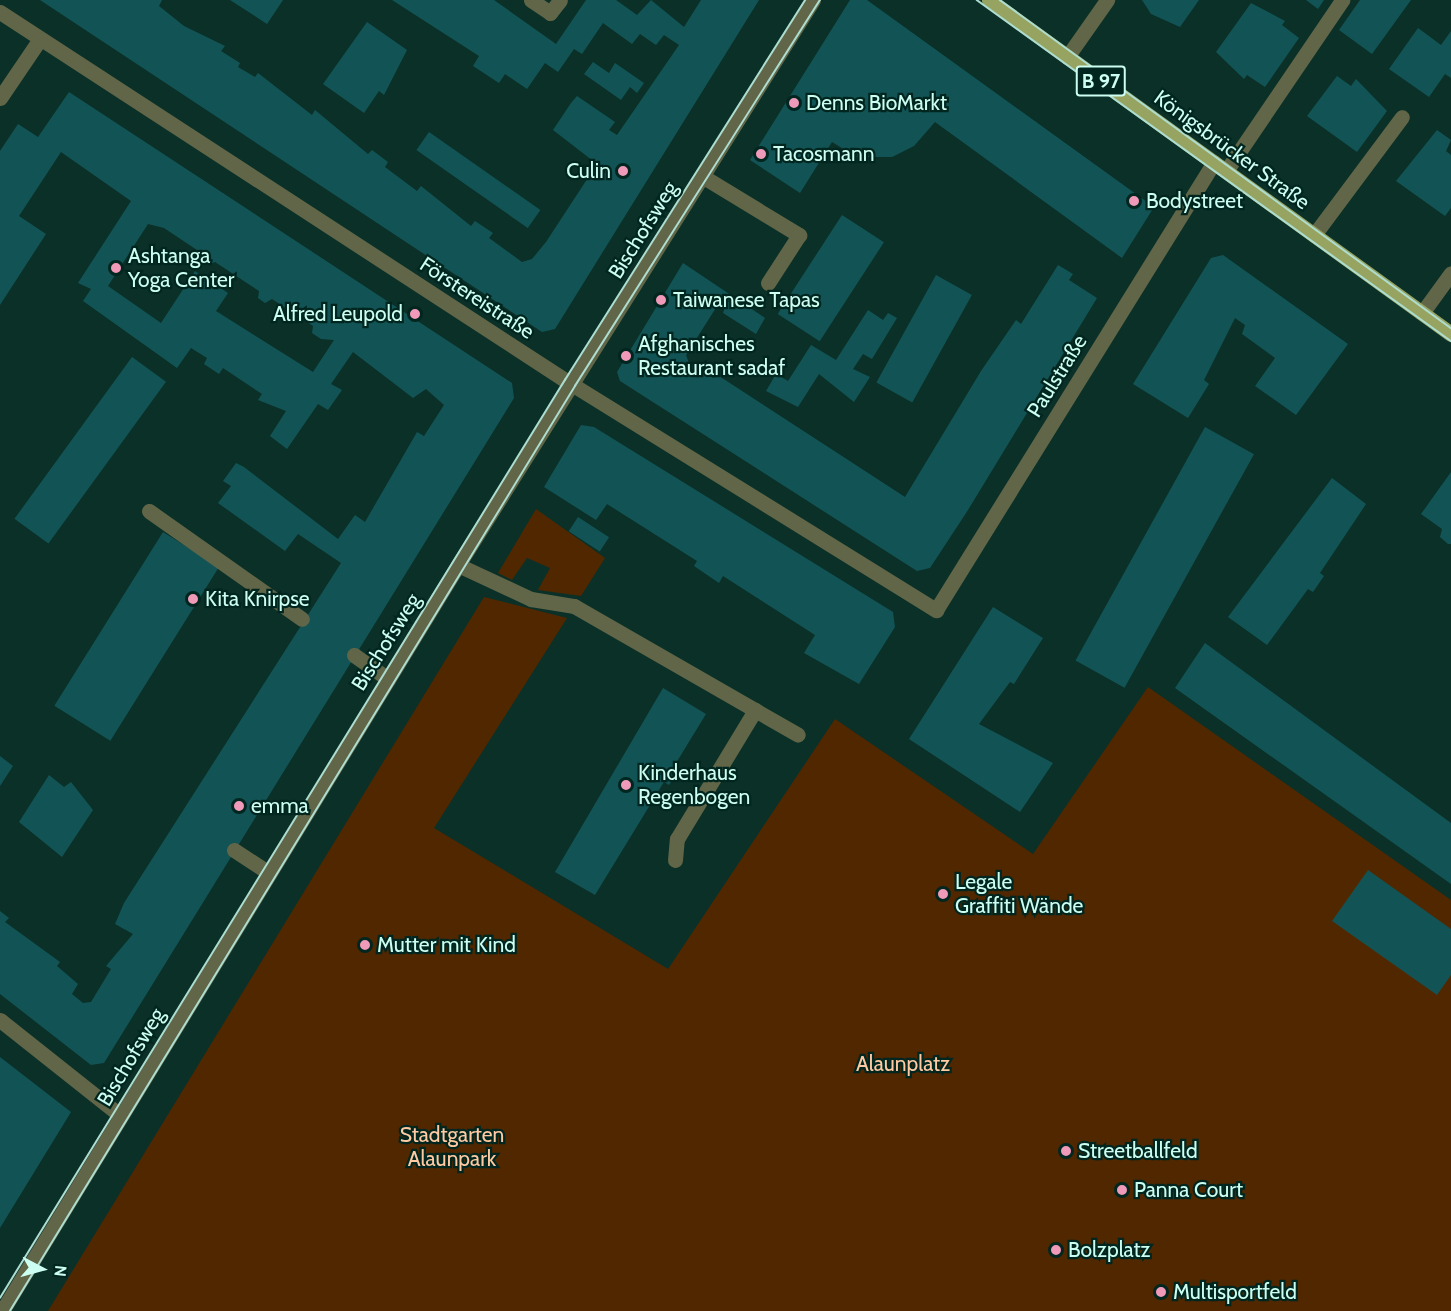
<!DOCTYPE html>
<html>
<head>
<meta charset="utf-8">
<style>
	body { margin:0 }
	#map { position:relative; width:1451px; height:1311px; overflow:hidden; background:#0b3028; font-family:Cabin,sans-serif }
	div>[style] { position:absolute }
	.green>* { inset:0; background:#512700 }
	.building>* { inset:0; background:#125456; transform-origin:0 0 }
	.service>* { height:15px; margin:-7.5px; padding:0 7.5px; transform-origin:7.5px; border-radius:7.5px; background:#606647 }
	.minor>* { height:15px; margin:-7.5px; padding:0 7.5px; transform-origin:7.5px; border-radius:7.5px; background:#606647 }
	.tertiary>* { height:15px; margin:-7.5px; padding:0 7.5px; transform-origin:7.5px; border-radius:7.5px; background:#606647 }
	.primary>* { height:15px; margin:-7.5px; padding:0 7.5px; transform-origin:7.5px; border-radius:7.5px; background:#97a360 }
	.tram>* { height:1.5px; margin:-0.75px; padding:0 0.75px; transform-origin:0.75px; border-radius:0.75px; background:#adddd1 }
	.dots>* { width:16px; height:16px; translate:-50% -50%; box-sizing:border-box; border:3px solid #01261f; border-radius:50% }
	span { translate:-50% -50%; white-space:nowrap; text-align:center; line-height:1.15; -webkit-text-stroke:4.5px #01261f; paint-order:stroke }
	.shield-label span { padding:2px 4px; background:#01261f; border:2px solid; border-radius:4px; -webkit-text-stroke-width:0 }
	.shield-label { font-size:20px; color:#ccfef1; font-weight:700 }
	.poi-label { font-size:21px; color:#ccfef1 }
	.left { translate:0 -50%; text-align:left }
	.right { translate:-100% -50%; text-align:right }
	.street-label { font-size:21px; color:#ccfef1 }
	.park-label { font-size:21px; color:#ffc9a1 }
	.north { position:absolute; left:12px; top:1239px; width:60px; height:60px; -webkit-text-stroke:4px #01261f; paint-order:stroke; rotate:96deg; font-size:16px; font-weight:700; line-height:24px; text-align:center; color:#ccfef1 }
	.north::after { content:''; display:block; margin:auto; width:21px; height:27px; background:#ccfef1; clip-path:polygon(50% 0,100% 100%,50% 72%,0 100%) }
</style>
</head>
<body>
<div id="map">
	<div class="green">
		<div style="clip-path:polygon(536px 509px,605px 558px,581px 596px,538px 590px,550px 568px,527px 558px,512px 580px,498px 573px)"></div>
		<div style="clip-path:polygon(484px 597px,567px 618px,434px 828px,668px 969px,835px 719px,1033px 854px,1148px 687px,1451px 900px,1451px 1311px,48px 1311px)"></div>
	</div>
	<div class="building">
		<div style="clip-path:polygon(40px 0,162px 0,159px 6px,184px 26px,225px 46px,221px 51px,240px 63px,238px 67px,255px 77px,258px 73px,312px 115px,315px 110px,368px 154px,372px 150px,388px 162px,385px 167px,417px 191px,421px 186px,471px 226px,475px 221px,493px 233px,489px 238px,522px 262px,532px 259px,546px 242px,597px 164px,553px 130px,571px 103px,577px 96px,615px 122px,609px 130px,617px 135px,679px 45px,664px 35px,656px 45px,640px 34px,632px 44px,603px 23px,582px 54px,574px 49px,558px 72px,545px 63px,527px 89px,505px 74px,499px 83px,473px 66px,479px 56px,392px 0,494px 0,556px 44px,586px 0,616px 0,637px 15px,651px 0,684px 27px,701px 0,759px 0,555px 329px,542px 332px)"></div>
		<div style="clip-path:polygon(230px 0,283px 0,267px 24px)"></div>
		<div style="clip-path:polygon(850px 0,867px 0,1154px 207px,1122px 258px,935px 122px,914px 146px,892px 157px,857px 157px,832px 142px,800px 193px,750px 160px)"></div>
		<div style="clip-path:polygon(1142px 0,1199px 0,1180px 27px,1151px 14px)"></div>
		<div style="clip-path:polygon(1306px 0,1324px 0,1318px 9px)"></div>
		<div style="clip-path:polygon(1360px 0,1411px 0,1372px 54px,1339px 30px)"></div>
		<div style="clip-path:polygon(1251px 3px,1285px 21px,1282px 25px,1299px 38px,1265px 87px,1247px 75px,1244px 79px,1216px 52px)"></div>
		<div style="clip-path:polygon(367px 22px,407px 50px,384px 95px,379px 91px,364px 113px,323px 84px)"></div>
		<div style="clip-path:polygon(1418px 28px,1441px 45px,1451px 31px,1451px 78px,1445px 74px,1429px 97px,1389px 69px)"></div>
		<div style="clip-path:polygon(593px 62px,609px 73px,615px 63px,644px 83px,637px 93px,630px 87px,621px 100px,584px 74px)"></div>
		<div style="clip-path:polygon(1337px 76px,1351px 86px,1356px 79px,1387px 111px,1357px 152px,1307px 116px)"></div>
		<div style="clip-path:polygon(evenodd,69px 92px,512px 383px,514px 398px,104px 1063px,91px 1065px,0 994px,0 911px,9px 918px,5px 922px,60px 962px,57px 966px,78px 984px,72px 994px,83px 1003px,91px 1002px,111px 969px,106px 966px,133px 934px,115px 924px,124px 903px,341px 563px,298px 534px,285px 551px,218px 503px,231px 486px,223px 481px,236px 463px,244px 467px,338px 539px,355px 515px,365px 522px,417px 432px,424px 436px,444px 405px,426px 389px,413px 398px,353px 352px,331px 384px,342px 390px,328px 410px,318px 404px,287px 449px,270px 436px,286px 411px,258px 400px,262px 394px,223px 368px,219px 374px,204px 364px,207px 358px,191px 348px,177px 368px,83px 301px,91px 289px,78px 283px,131px 201px,61px 152px,19px 216px,46px 234px,0 305px,0 151px,18px 124px,38px 137px,69px 92px,148px 224px,164px 228px,200px 252px,199px 259px,208px 265px,215px 262px,259px 291px,258px 298px,265px 303px,272px 299px,313px 326px,312px 333px,321px 339px,334px 340px,313px 372px,216px 311px,228px 293px,195px 271px,161px 323px,108px 286px,148px 224px)"></div>
		<div style="clip-path:polygon(1437px 130px,1451px 140px,1446px 151px,1451px 155px,1451px 208px,1445px 216px,1396px 181px)"></div>
		<div style="left:429px;top:132px;width:136px;height:22px;rotate:35deg"></div>
		<div style="left:842px;top:215px;width:50px;height:118px;rotate:33deg"></div>
		<div style="clip-path:polygon(1223px 255px,1348px 344px,1296px 415px,1255px 386px,1275px 358px,1242px 334px,1245px 325px,1235px 318px,1204px 380px,1209px 384px,1188px 418px,1133px 384px,1211px 258px)"></div>
		<div style="clip-path:polygon(683px 263px,765px 318px,756px 334px,723px 313px,725px 307px,719px 303px,686px 355px,689px 363px,713px 378px,716px 374px,905px 497px,981px 371px,1016px 320px,1021px 324px,1058px 265px,1073px 274px,1069px 280px,1097px 298px,968px 510px,930px 568px,917px 571px,620px 381px,617px 372px)"></div>
		<div style="left:936px;top:275px;width:41px;height:123px;rotate:29deg"></div>
		<div style="clip-path:polygon(868px 310px,883px 320px,888px 313px,897px 318px,872px 359px,863px 354px,853px 369px,870px 377px,854px 402px,819px 374px,798px 407px,766px 391px,776px 374px,788px 381px,811px 345px,836px 360px)"></div>
		<div style="left:132px;top:357px;width:42px;height:200px;rotate:36deg"></div>
		<div style="clip-path:polygon(581px 425px,594px 427px,893px 612px,895px 627px,859px 684px,804px 653px,815px 635px,723px 576px,719px 583px,694px 566px,697px 561px,607px 504px,596px 520px,544px 487px)"></div>
		<div style="left:1205px;top:427px;width:56px;height:267px;rotate:29deg"></div>
		<div style="clip-path:polygon(1451px 472px,1451px 544px,1448px 544px,1440px 537px,1442px 529px,1421px 514px)"></div>
		<div style="clip-path:polygon(1332px 478px,1366px 504px,1320px 573px,1324px 576px,1313px 592px,1308px 589px,1267px 645px,1228px 617px)"></div>
		<div style="left:578px;top:517px;width:37px;height:17px;rotate:33deg"></div>
		<div style="left:163px;top:532px;width:66px;height:205px;rotate:32deg"></div>
		<div style="clip-path:polygon(993px 607px,1043px 638px,1014px 684px,1010px 682px,979px 724px,1053px 763px,1020px 812px,909px 739px)"></div>
		<div style="clip-path:polygon(1205px 643px,1451px 823px,1451px 884px,1175px 688px)"></div>
		<div style="clip-path:polygon(663px 688px,706px 714px,673px 768px,678px 771px,669px 785px,664px 782px,595px 895px,555px 872px)"></div>
		<div style="clip-path:polygon(0 756px,13px 766px,0 786px)"></div>
		<div style="clip-path:polygon(49px 775px,64px 787px,71px 782px,93px 810px,62px 857px,19px 822px)"></div>
		<div style="clip-path:polygon(1368px 870px,1451px 929px,1451px 975px,1437px 995px,1332px 921px)"></div>
		<div style="clip-path:polygon(0 1057px,71px 1112px,0 1228px)"></div>
	</div>
	<div class="service">
		<div style="left:531px;top:0;width:23px;rotate:34deg"></div>
		<div style="left:550px;top:13px;width:16px;rotate:-52deg"></div>
		<div style="left:1067px;top:57px;width:70px;rotate:-54.9deg"></div>
		<div style="left:1226px;top:171px;width:207px;rotate:-55.8deg"></div>
		<div style="left:702px;top:176px;width:114px;rotate:31.3deg"></div>
		<div style="left:799px;top:235px;width:57px;rotate:122.9deg"></div>
		<div style="left:1314px;top:235px;width:147px;rotate:-53.3deg"></div>
		<div style="left:1422px;top:313px;width:49px;rotate:-54.1deg"></div>
		<div style="left:149px;top:511px;width:187px;rotate:35.2deg"></div>
		<div style="left:458px;top:565px;width:81px;rotate:25deg"></div>
		<div style="left:531px;top:599px;width:44px;rotate:9.2deg"></div>
		<div style="left:574px;top:606px;width:258px;rotate:29.9deg"></div>
		<div style="left:354px;top:655px;width:42px;rotate:35.2deg"></div>
		<div style="left:234px;top:850px;width:42px;rotate:33.3deg"></div>
		<div style="left:675px;top:860px;width:21px;rotate:-85deg"></div>
		<div style="left:677px;top:839px;width:151px;rotate:-58.8deg"></div>
	</div>
	<div class="minor">
		<div style="left:0;top:12px;width:674px;rotate:33.08deg"></div>
		<div style="left:565px;top:380px;width:437px;rotate:31.8deg"></div>
		<div style="left:936px;top:610px;width:527px;rotate:-58.18deg"></div>
		<div style="left:0;top:98px;width:71px;rotate:-55.9deg"></div>
		<div style="left:0;top:1020px;width:153px;rotate:38.4deg"></div>
	</div>
	<div class="tertiary">
		<div style="left:2px;top:1311px;width:874px;rotate:-58.56deg"></div>
		<div style="left:458px;top:565px;width:667px;rotate:-57.86deg"></div>
	</div>
	<div class="primary">
		<div style="left:989px;top:0;width:570px;rotate:35.86deg"></div>
	</div>
	<div class="tram">
		<div style="left:977px;top:0;width:584px;rotate:35.73deg"></div>
		<div style="left:1000px;top:0;width:558px;rotate:36.03deg"></div>
		<div style="left:0;top:1298px;width:1078px;rotate:-58.39deg"></div>
		<div style="left:565px;top:380px;width:449px;rotate:-57.7deg"></div>
		<div style="left:10px;top:1311px;width:1084px;rotate:-58.58deg"></div>
		<div style="left:575px;top:386px;width:457px;rotate:-57.6deg"></div>
	</div>
	<div class="dots">
		<div style="left:794px;top:103px;background:#ef9ab8"></div>
		<div style="left:761px;top:154px;background:#ef9ab8"></div>
		<div style="left:623px;top:171px;background:#ef9ab8"></div>
		<div style="left:1134px;top:201px;background:#ef9ab8"></div>
		<div style="left:116px;top:268px;background:#ef9ab8"></div>
		<div style="left:661px;top:300px;background:#ef9ab8"></div>
		<div style="left:415px;top:314px;background:#ef9ab8"></div>
		<div style="left:626px;top:356px;background:#ef9ab8"></div>
		<div style="left:193px;top:599px;background:#ef9ab8"></div>
		<div style="left:626px;top:785px;background:#ef9ab8"></div>
		<div style="left:239px;top:806px;background:#ef9ab8"></div>
		<div style="left:943px;top:894px;background:#ef9ab8"></div>
		<div style="left:365px;top:945px;background:#ef9ab8"></div>
		<div style="left:1066px;top:1151px;background:#ef9ab8"></div>
		<div style="left:1122px;top:1190px;background:#ef9ab8"></div>
		<div style="left:1056px;top:1250px;background:#ef9ab8"></div>
		<div style="left:1161px;top:1292px;background:#ef9ab8"></div>
	</div>
	<div class="shield-label">
		<span style="left:1101px;top:81px">B 97</span>
	</div>
	<div class="poi-label">
		<span class="left" style="left:806px;top:103px">Denns BioMarkt</span>
		<span class="left" style="left:773px;top:154px">Tacosmann</span>
		<span class="right" style="left:611px;top:171px">Culin</span>
		<span class="left" style="left:1146px;top:201px">Bodystreet</span>
		<span class="left" style="left:128px;top:268px">Ashtanga<br>Yoga Center</span>
		<span class="left" style="left:673px;top:300px">Taiwanese Tapas</span>
		<span class="right" style="left:403px;top:314px">Alfred Leupold</span>
		<span class="left" style="left:638px;top:356px">Afghanisches<br>Restaurant sadaf</span>
		<span class="left" style="left:205px;top:599px">Kita Knirpse</span>
		<span class="left" style="left:638px;top:785px">Kinderhaus<br>Regenbogen</span>
		<span class="left" style="left:251px;top:806px">emma</span>
		<span class="left" style="left:955px;top:894px">Legale<br>Graffiti Wände</span>
		<span class="left" style="left:377px;top:945px">Mutter mit Kind</span>
		<span class="left" style="left:1078px;top:1151px">Streetballfeld</span>
		<span class="left" style="left:1134px;top:1190px">Panna Court</span>
		<span class="left" style="left:1068px;top:1250px">Bolzplatz</span>
		<span class="left" style="left:1173px;top:1292px">Multisportfeld</span>
	</div>
	<div class="street-label">
		<span style="left:1232px;top:150px;rotate:36deg">Königsbrücker Straße</span>
		<span style="left:643px;top:230px;rotate:-58deg">Bischofsweg</span>
		<span style="left:477px;top:298px;rotate:33deg">Förstereistraße</span>
		<span style="left:1057px;top:376px;rotate:-58deg">Paulstraße</span>
		<span style="left:386px;top:642px;rotate:-58deg">Bischofsweg</span>
		<span style="left:131px;top:1057px;rotate:-59deg">Bischofsweg</span>
	</div>
	<div class="park-label">
		<span style="left:903px;top:1064px">Alaunplatz</span>
		<span style="left:452px;top:1147px">Stadtgarten<br>Alaunpark</span>
	</div>
	<div class="north">N</div>
</div>
</body>
</html>
